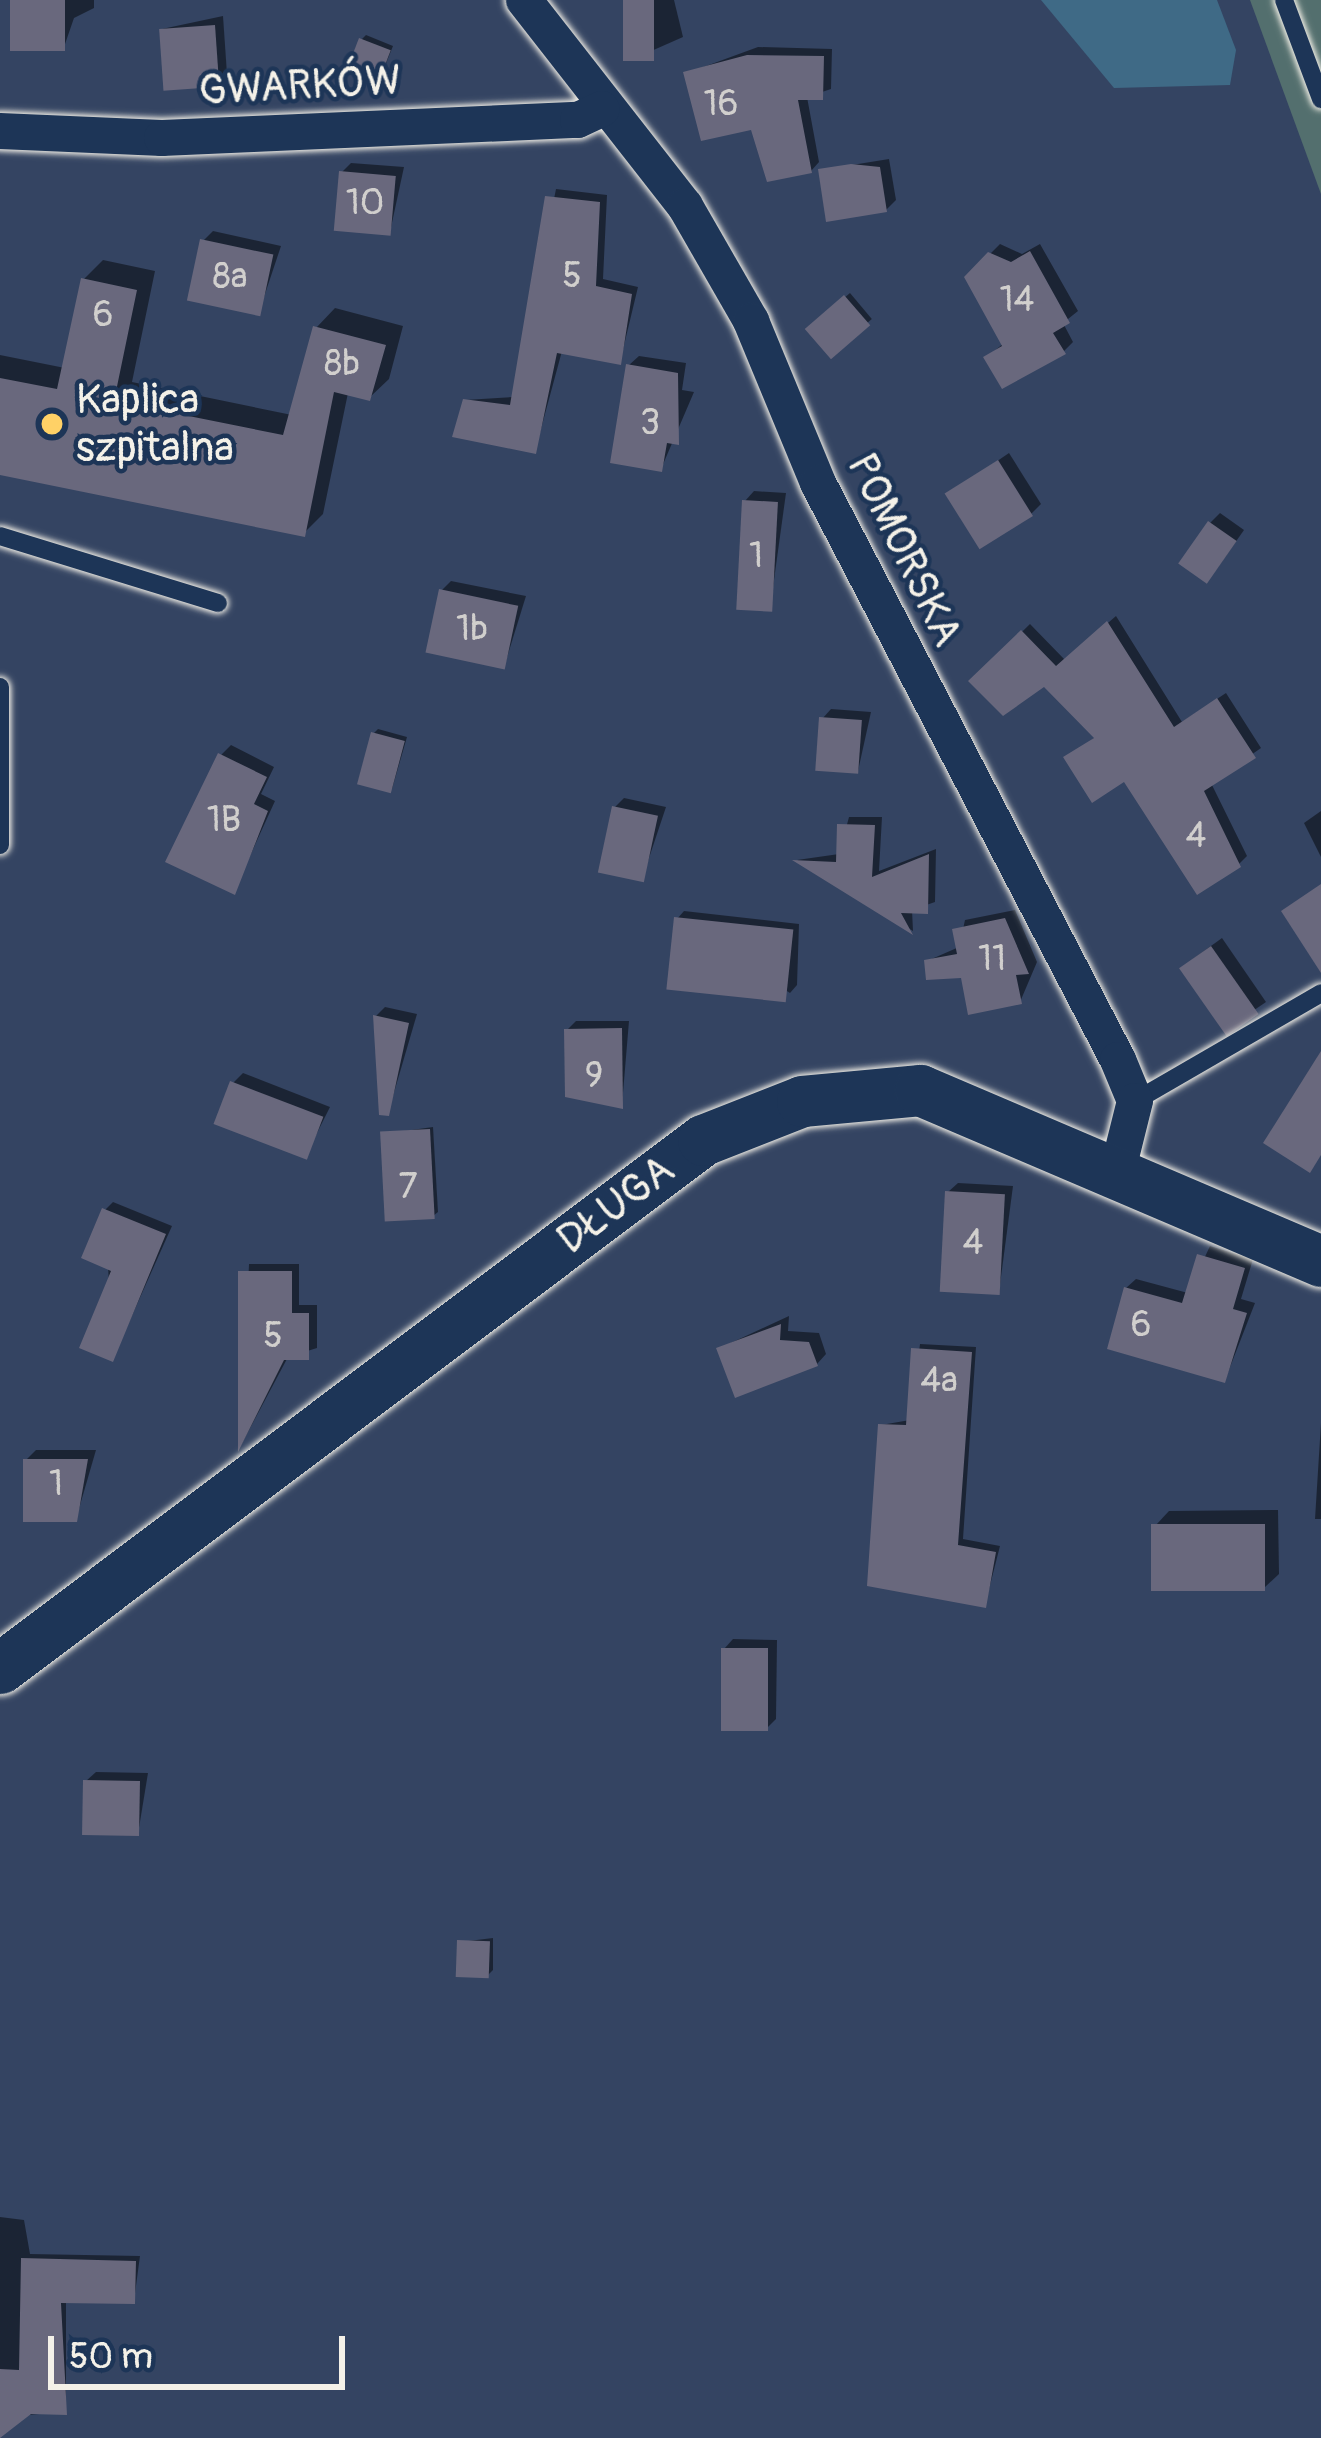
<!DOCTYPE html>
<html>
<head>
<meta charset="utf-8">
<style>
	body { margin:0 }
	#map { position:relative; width:1321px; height:2438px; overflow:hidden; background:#344462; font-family:Pangolin,sans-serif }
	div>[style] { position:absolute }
	.green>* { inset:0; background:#536f6e }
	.water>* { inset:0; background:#3f6a86 }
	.shadow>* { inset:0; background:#0007; transform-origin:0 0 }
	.building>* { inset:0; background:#69687d; transform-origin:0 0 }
	.roads { filter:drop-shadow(0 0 3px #f4f1e8) drop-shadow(0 0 3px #f4f1e8) }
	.lane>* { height:18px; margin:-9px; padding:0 9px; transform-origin:9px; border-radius:9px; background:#1d3557 }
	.street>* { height:36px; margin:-18px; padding:0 18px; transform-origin:18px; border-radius:18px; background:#1d3557 }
	.secondary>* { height:51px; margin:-25.5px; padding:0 25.5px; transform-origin:25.5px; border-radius:25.5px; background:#1d3557 }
	.dots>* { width:33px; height:33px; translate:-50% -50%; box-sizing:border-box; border:6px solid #1d3557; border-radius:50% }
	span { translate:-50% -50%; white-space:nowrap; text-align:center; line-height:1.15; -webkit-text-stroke:9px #1d3557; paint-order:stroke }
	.number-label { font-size:36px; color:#d1cfcd }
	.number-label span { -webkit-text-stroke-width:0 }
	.street-label { font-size:42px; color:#f4f1e8 }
	.poi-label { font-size:42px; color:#f4f1e8 }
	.left { translate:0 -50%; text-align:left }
	.scale { position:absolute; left:48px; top:2336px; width:297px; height:54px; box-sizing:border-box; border:6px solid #f4f1e8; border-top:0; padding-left:15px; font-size:36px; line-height:42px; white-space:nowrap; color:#f4f1e8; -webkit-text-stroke:9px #1d3557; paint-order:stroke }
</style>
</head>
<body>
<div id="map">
	<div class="green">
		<div style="clip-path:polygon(1250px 0,1321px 0,1321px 194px)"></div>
	</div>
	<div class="water">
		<div style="clip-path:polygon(1041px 0,1217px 0,1236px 50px,1230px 85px,1114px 88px)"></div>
	</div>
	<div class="shadow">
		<div style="clip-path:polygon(13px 0,94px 0,94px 8px,74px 18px,64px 47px)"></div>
		<div style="clip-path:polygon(626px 0,674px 0,683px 37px,640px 56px)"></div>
		<div style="clip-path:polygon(223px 16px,227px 74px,217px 84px,162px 29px)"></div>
		<div style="clip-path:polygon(366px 35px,393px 46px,380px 78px,362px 39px)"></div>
		<div style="clip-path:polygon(758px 47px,832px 49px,831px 89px,807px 97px,819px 162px,811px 171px,687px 73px)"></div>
		<div style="clip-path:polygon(889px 159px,896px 200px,886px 210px,821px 170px)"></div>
		<div style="clip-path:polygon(351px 163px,404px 167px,390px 232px,342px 172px)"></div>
		<div style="clip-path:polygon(556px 189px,607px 195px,603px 279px,638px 287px,620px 362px,562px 351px,535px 451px,465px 400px,514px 397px)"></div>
		<div style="clip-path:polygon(213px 231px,281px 246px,259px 312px,203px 241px)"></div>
		<div style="clip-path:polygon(1000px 244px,1022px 254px,1040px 244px,1078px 311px,1063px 323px,1073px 342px,1064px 351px,987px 357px,1004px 343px,967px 277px)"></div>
		<div style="clip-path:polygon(103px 260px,155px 271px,132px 382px,292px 415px,316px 328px,335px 308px,403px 326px,389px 379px,369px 398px,348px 393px,323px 514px,304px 533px,0 471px,0 355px,65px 368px,84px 279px)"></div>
		<div style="left:850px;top:293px;width:34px;height:55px;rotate:50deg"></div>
		<div style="clip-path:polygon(639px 356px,686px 363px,682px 390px,694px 392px,661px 469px,629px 365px)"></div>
		<div style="clip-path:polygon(1009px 453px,1041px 504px,1031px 514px,949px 494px)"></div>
		<div style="clip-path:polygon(754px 491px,786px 493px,770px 609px,745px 501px)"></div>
		<div style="clip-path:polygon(1220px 513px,1244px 530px,1216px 570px,1210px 523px)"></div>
		<div style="clip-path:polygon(451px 581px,526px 596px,504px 667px,442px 590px)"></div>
		<div style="clip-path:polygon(1116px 616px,1182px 722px,1226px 693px,1261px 748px,1211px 783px,1247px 856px,1239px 864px,1125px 778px,1067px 758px,1097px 736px,1044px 683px,972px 681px,1030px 624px,1065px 660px)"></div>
		<div style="clip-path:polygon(831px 709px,871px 712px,858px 771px,822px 719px)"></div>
		<div style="clip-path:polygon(378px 729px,407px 737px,392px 789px,374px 733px)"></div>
		<div style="clip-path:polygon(231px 745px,274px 767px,261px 794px,275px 801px,234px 891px,221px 755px)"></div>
		<div style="clip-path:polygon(624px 798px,666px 807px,642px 879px,614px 808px)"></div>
		<div style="clip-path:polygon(1321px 811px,1321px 857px,1304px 823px)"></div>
		<div style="clip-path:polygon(849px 817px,882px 817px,879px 871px,936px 849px,935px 902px,912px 910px,913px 931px,797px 860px,839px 854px)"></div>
		<div style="clip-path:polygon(1015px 910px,1037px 962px,1020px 1002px,927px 961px,959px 947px,965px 920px)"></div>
		<div style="clip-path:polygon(684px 911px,799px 924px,797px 985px,790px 993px,677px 919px)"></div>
		<div style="clip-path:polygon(1222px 938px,1266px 1002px,1225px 1030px,1193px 959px)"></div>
		<div style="clip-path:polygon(385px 1007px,417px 1014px,388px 1113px,376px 1016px)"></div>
		<div style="clip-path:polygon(576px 1021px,629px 1021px,622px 1105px,567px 1030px)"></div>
		<div style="clip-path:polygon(243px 1073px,330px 1107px,305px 1157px,233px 1083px)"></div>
		<div style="clip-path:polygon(433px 1127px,438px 1212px,433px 1216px,383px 1134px)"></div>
		<div style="clip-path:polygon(958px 1183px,1013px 1186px,999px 1292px,948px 1192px)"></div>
		<div style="clip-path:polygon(113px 1202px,172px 1226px,113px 1358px,105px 1210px)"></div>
		<div style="clip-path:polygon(1210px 1246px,1253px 1259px,1241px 1299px,1255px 1303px,1225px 1380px,1126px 1288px,1136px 1279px,1188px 1293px)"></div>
		<div style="clip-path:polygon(249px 1264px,299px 1264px,299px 1305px,317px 1305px,317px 1348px,288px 1357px,241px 1445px)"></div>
		<div style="clip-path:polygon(789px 1316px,788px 1331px,819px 1333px,826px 1354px,817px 1364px,720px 1348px)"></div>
		<div style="clip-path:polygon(920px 1344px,976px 1347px,963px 1539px,1000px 1546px,985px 1605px,881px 1425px,910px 1420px)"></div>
		<div style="clip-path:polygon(1321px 1423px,1321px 1519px,1315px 1519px)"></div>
		<div style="clip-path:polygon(36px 1450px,96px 1450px,76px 1519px,26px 1460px)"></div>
		<div style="clip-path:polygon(1278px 1510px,1279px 1574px,1264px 1588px,1155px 1526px,1169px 1511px)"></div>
		<div style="clip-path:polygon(733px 1639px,777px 1640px,776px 1719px,766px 1729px,724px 1649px)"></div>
		<div style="clip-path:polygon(96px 1772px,148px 1773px,138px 1834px,86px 1781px)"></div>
		<div style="clip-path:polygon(493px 1938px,493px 1970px,488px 1975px,460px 1942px)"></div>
		<div style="clip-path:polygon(0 2217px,24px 2220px,30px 2254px,140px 2256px,134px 2301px,66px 2300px,66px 2412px,0 2417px)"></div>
	</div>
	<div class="building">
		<div style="left:10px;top:0;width:55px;height:51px"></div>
		<div style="left:623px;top:0;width:31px;height:61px"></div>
		<div style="left:215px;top:25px;width:62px;height:56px;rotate:86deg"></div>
		<div style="left:359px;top:38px;width:34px;height:34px;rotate:21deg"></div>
		<div style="clip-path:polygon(747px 55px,824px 56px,823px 100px,798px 100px,812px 173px,767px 182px,751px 130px,701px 141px,683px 72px)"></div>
		<div style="clip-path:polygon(851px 164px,880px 167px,887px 212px,826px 222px,818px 169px)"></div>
		<div style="left:339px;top:171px;width:57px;height:60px;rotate:5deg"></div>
		<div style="clip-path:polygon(545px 196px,600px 202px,596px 286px,632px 294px,621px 365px,557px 353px,536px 454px,452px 437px,463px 399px,510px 405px)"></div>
		<div style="left:200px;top:239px;width:75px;height:63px;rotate:12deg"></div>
		<div style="clip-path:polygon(1030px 251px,1070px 323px,1053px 333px,1066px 354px,1002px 389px,983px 357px,1002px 346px,964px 277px,988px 252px,1011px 262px)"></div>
		<div style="clip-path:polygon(81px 278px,137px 290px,114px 401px,283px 435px,313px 326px,386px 345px,370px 401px,334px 392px,305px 537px,0 475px,0 378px,57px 389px)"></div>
		<div style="left:844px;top:295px;width:40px;height:52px;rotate:49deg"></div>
		<div style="clip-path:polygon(626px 364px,678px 373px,679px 445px,667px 443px,662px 472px,610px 463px)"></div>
		<div style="left:998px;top:460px;width:66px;height:63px;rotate:58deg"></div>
		<div style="left:742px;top:500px;width:36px;height:110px;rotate:3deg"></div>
		<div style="left:1208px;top:521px;width:35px;height:52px;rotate:35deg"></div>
		<div style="left:439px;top:589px;width:81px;height:65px;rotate:12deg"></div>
		<div style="clip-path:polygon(1107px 621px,1174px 727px,1217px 698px,1256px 758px,1204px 791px,1241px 867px,1197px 895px,1124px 782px,1092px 803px,1063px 757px,1094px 738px,1044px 687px,1003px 716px,968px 681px,1021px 630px,1056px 666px)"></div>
		<div style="left:819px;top:717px;width:43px;height:54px;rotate:4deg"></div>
		<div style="left:371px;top:732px;width:35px;height:54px;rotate:15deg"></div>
		<div style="clip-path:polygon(218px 753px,267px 777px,254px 804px,268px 811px,235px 895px,165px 862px)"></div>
		<div style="left:612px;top:806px;width:47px;height:68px;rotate:12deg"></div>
		<div style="clip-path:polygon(837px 824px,875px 825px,872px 877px,929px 854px,928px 914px,901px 913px,913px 935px,792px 860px,836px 862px)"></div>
		<div style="clip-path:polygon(1321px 884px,1321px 973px,1281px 911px)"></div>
		<div style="left:674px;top:917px;width:120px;height:73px;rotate:6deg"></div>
		<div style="clip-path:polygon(1005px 918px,1029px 974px,1016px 975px,1022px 1004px,968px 1015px,961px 978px,926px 980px,924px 960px,957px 954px,952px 929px)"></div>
		<div style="left:1211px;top:946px;width:83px;height:39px;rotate:55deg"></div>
		<div style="clip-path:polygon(373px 1015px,409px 1023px,389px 1116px,379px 1115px)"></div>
		<div style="clip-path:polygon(622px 1028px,623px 1109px,565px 1097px,564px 1029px)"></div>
		<div style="clip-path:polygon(1321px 1051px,1321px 1155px,1310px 1173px,1263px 1143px)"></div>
		<div style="left:230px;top:1081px;width:100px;height:46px;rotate:21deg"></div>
		<div style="left:430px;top:1129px;width:90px;height:50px;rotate:87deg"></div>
		<div style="left:945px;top:1191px;width:60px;height:101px;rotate:3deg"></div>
		<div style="clip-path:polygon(102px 1208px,166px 1234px,113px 1362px,79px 1348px,111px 1271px,81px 1258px)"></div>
		<div style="clip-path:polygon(1197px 1254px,1245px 1268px,1233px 1309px,1247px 1313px,1225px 1383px,1107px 1349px,1124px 1287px,1182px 1303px)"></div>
		<div style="clip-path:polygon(238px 1271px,292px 1271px,292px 1313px,309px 1313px,309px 1360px,284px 1360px,238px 1452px)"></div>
		<div style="clip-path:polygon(781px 1324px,780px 1340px,809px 1342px,818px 1366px,735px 1398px,716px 1348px)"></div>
		<div style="clip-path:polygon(911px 1348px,972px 1352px,958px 1545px,996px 1552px,986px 1608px,867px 1586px,878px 1424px,906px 1425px)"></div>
		<div style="clip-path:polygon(23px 1459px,88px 1459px,77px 1522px,23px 1522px)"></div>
		<div style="left:1265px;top:1524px;width:67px;height:114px;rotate:90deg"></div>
		<div style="left:721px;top:1648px;width:47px;height:83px"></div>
		<div style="left:83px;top:1780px;width:57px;height:55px;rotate:1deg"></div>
		<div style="left:457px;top:1940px;width:33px;height:37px;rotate:2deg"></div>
		<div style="clip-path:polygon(21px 2258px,136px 2261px,135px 2304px,61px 2303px,67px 2415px,31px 2414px,0 2438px,0 2369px,19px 2370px)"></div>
	</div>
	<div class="roads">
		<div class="lane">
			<div style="left:1284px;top:0;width:106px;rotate:69.5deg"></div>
			<div style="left:0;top:536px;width:228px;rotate:17.1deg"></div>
			<div style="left:0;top:687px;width:158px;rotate:90deg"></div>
			<div style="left:1135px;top:1101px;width:215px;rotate:-30.1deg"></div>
		</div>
		<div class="street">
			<div style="left:524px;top:0;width:261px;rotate:52deg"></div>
			<div style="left:685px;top:206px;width:133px;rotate:60.1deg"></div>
			<div style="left:751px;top:321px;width:175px;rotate:67.5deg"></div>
			<div style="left:818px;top:483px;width:650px;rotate:62.53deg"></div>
			<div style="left:1118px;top:1060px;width:44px;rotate:67.5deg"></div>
			<div style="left:1135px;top:1101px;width:70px;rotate:104deg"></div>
			<div style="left:0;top:131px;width:162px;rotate:2.5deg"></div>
			<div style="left:162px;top:138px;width:416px;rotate:-2.5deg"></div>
			<div style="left:578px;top:120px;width:26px;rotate:-25deg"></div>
		</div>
		<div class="secondary">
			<div style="left:0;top:1668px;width:879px;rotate:-36.91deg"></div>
			<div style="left:703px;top:1140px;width:106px;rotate:-21.5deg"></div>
			<div style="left:802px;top:1101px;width:119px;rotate:-5.3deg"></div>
			<div style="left:920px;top:1090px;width:436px;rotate:23.1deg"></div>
		</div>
	</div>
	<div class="dots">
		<div style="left:52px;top:424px;background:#ffd166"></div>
	</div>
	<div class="number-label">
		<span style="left:721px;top:104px">16</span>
		<span style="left:365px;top:203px">10</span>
		<span style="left:572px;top:276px">5</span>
		<span style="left:230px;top:277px">8a</span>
		<span style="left:1017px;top:300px">14</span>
		<span style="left:103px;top:315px">6</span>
		<span style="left:342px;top:364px">8b</span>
		<span style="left:650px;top:423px">3</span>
		<span style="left:756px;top:556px">1</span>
		<span style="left:472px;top:629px">1b</span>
		<span style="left:224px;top:820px">1B</span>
		<span style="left:1196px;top:836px">4</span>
		<span style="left:992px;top:959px">11</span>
		<span style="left:594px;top:1076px">9</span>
		<span style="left:408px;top:1187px">7</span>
		<span style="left:973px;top:1243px">4</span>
		<span style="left:1141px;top:1325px">6</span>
		<span style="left:273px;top:1336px">5</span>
		<span style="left:939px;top:1381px">4a</span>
		<span style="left:56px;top:1484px">1</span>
	</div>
	<div class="street-label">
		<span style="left:300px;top:86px;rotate:-3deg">GWARKÓW</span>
		<span style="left:904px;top:550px;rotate:64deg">POMORSKA</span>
		<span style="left:616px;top:1205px;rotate:-37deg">DŁUGA</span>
	</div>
	<div class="poi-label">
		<span class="left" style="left:76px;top:424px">Kaplica<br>szpitalna</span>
	</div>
	<div class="scale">50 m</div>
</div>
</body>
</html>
